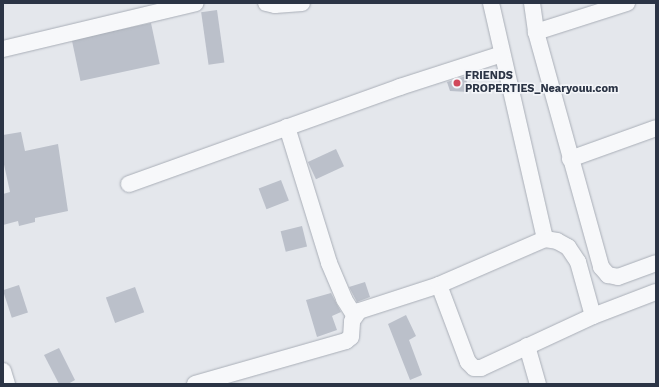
<!DOCTYPE html>
<html>
<head>
<meta charset="utf-8">
<style>
	body { margin:0 }
	#map { position:relative; width:659px; height:387px; overflow:hidden; background:#e4e7ec; font-family:"Work Sans",sans-serif }
	div>[style] { position:absolute }
	.building>* { inset:0; background:#bbc0ca; transform-origin:0 0 }
	.roads { filter:drop-shadow(0 0 1px #a9aeb7) drop-shadow(0 0 1px #a9aeb7) }
	.street>* { height:16px; margin:-8px; padding:0 8px; transform-origin:8px; border-radius:8px; background:#f7f8fa }
	.dots>* { width:11px; height:11px; translate:-50% -50%; box-sizing:border-box; border:2px solid #f4f6f9; border-radius:50% }
	span { translate:-50% -50%; white-space:nowrap; text-align:center; line-height:1.15; -webkit-text-stroke:3px #f4f6f9; paint-order:stroke }
	.poi-label { font-size:11px; color:#2b3445; font-weight:700 }
	.left { translate:0 -50%; text-align:left }
	.frame { position:absolute; inset:0; border:4px solid #2b3445; pointer-events:none }
</style>
</head>
<body>
<div id="map">
	<div class="building">
		<div style="left:217px;top:10px;width:53px;height:16px;rotate:82deg"></div>
		<div style="left:151px;top:23px;width:42px;height:81px;rotate:78deg"></div>
		<div style="clip-path:polygon(466px 76px,468px 92px,450px 91px,447px 82px)"></div>
		<div style="clip-path:polygon(21px 132px,25px 151px,58px 144px,68px 211px,35px 218px,35px 222px,19px 226px,18px 221px,3px 225px,3px 194px,10px 192px,3px 160px,3px 135px)"></div>
		<div style="left:336px;top:149px;width:19px;height:31px;rotate:65deg"></div>
		<div style="left:281px;top:180px;width:22px;height:24px;rotate:69deg"></div>
		<div style="left:302px;top:226px;width:21px;height:22px;rotate:76deg"></div>
		<div style="clip-path:polygon(365px 282px,370px 297px,357px 302px,349px 287px)"></div>
		<div style="left:19px;top:285px;width:29px;height:17px;rotate:72deg"></div>
		<div style="left:135px;top:287px;width:27px;height:31px;rotate:70deg"></div>
		<div style="clip-path:polygon(331px 293px,341px 312px,332px 316px,337px 330px,317px 337px,306px 300px)"></div>
		<div style="clip-path:polygon(406px 315px,416px 336px,409px 340px,422px 375px,410px 380px,388px 324px)"></div>
		<div style="clip-path:polygon(59px 348px,75px 380px,68px 384px,59px 384px,44px 355px)"></div>
	</div>
	<div class="roads">
		<div class="street">
			<div style="left:266px;top:3px;width:9px;rotate:13deg"></div>
			<div style="left:275px;top:5px;width:27px;rotate:-4deg"></div>
			<div style="left:491px;top:3px;width:242px;rotate:77.1deg"></div>
			<div style="left:545px;top:239px;width:12px;rotate:9deg"></div>
			<div style="left:557px;top:241px;width:13px;rotate:29deg"></div>
			<div style="left:568px;top:247px;width:18px;rotate:56deg"></div>
			<div style="left:578px;top:262px;width:56px;rotate:74.5deg"></div>
			<div style="left:593px;top:316px;width:67px;rotate:-20.9deg"></div>
			<div style="left:532px;top:3px;width:29px;rotate:82deg"></div>
			<div style="left:627px;top:3px;width:96px;rotate:162.3deg"></div>
			<div style="left:536px;top:32px;width:244px;rotate:74.5deg"></div>
			<div style="left:601px;top:267px;width:11px;rotate:49deg"></div>
			<div style="left:608px;top:275px;width:10px;rotate:11deg"></div>
			<div style="left:618px;top:277px;width:40px;rotate:-20.2deg"></div>
			<div style="left:3px;top:49px;width:198px;rotate:-13.4deg"></div>
			<div style="left:287px;top:127px;width:142px;rotate:72.8deg"></div>
			<div style="left:329px;top:263px;width:39px;rotate:67deg"></div>
			<div style="left:344px;top:299px;width:19px;rotate:58deg"></div>
			<div style="left:570px;top:159px;width:91px;rotate:-19.8deg"></div>
			<div style="left:129px;top:184px;width:288px;rotate:-19.7deg"></div>
			<div style="left:400px;top:87px;width:107px;rotate:-17.9deg"></div>
			<div style="left:439px;top:285px;width:82px;rotate:69.4deg"></div>
			<div style="left:468px;top:362px;width:8px;rotate:45deg"></div>
			<div style="left:474px;top:368px;width:7px"></div>
			<div style="left:481px;top:368px;width:123px;rotate:-24.9deg"></div>
			<div style="left:527px;top:346px;width:40px;rotate:74deg"></div>
			<div style="left:3px;top:371px;width:14px;rotate:73deg"></div>
			<div style="left:195px;top:384px;width:157px;rotate:-15.9deg"></div>
			<div style="left:346px;top:341px;width:6px;rotate:-39deg"></div>
			<div style="left:351px;top:337px;width:16px;rotate:-86deg"></div>
			<div style="left:352px;top:321px;width:12px;rotate:-55deg"></div>
			<div style="left:359px;top:311px;width:84px;rotate:-18deg"></div>
			<div style="left:439px;top:285px;width:116px;rotate:-23.5deg"></div>
		</div>
	</div>
	<div class="dots">
		<div style="left:457px;top:83px;background:#d1495b"></div>
	</div>
	<div class="poi-label">
		<span class="left" style="left:465px;top:83px">FRIENDS<br>PROPERTIES_Nearyouu.com</span>
	</div>
	<div class="frame"></div>
</div>
</body>
</html>
